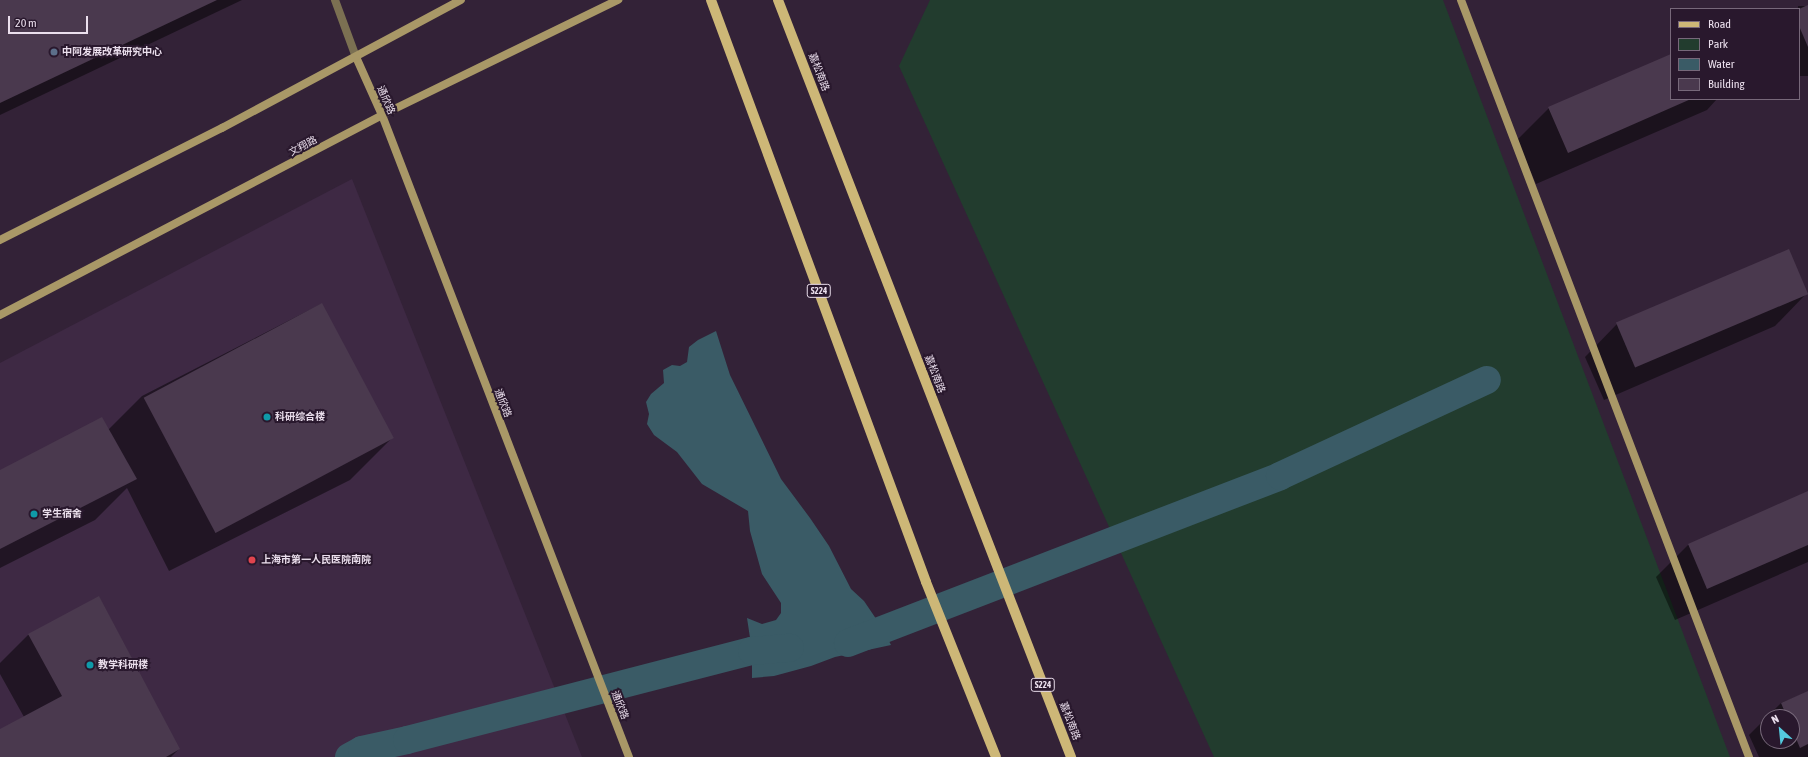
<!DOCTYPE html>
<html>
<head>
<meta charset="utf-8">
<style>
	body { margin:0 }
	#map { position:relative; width:1808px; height:757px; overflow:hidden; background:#332237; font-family:"Asap Condensed","Noto Sans SC",sans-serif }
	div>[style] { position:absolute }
	.built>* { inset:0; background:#3e2944 }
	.green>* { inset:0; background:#223c2e }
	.water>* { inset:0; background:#3a5b66 }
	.shadow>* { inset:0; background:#0007; transform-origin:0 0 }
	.canal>* { height:28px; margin:-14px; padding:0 14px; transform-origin:14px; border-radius:14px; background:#3a5b66 }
	.building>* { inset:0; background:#4a394e; transform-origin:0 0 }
	.street>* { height:8px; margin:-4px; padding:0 4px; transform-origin:4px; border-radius:4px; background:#7b7052 }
	.secondary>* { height:8px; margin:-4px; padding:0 4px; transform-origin:4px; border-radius:4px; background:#a99867 }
	.primary>* { height:10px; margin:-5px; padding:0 5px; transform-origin:5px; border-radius:5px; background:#cdb777 }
	.dots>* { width:11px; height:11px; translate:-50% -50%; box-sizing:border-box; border:2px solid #29182d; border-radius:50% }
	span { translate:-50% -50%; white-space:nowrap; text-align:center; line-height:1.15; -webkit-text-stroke:4px #29182d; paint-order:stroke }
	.shield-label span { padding:1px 3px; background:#29182d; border:1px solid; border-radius:3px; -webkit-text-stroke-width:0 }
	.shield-label { font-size:9px; color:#ebdfed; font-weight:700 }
	.poi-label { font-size:10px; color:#ebdfed; font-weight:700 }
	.left { translate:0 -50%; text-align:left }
	.street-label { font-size:10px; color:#ebdfed }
	.legend { position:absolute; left:1670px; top:8px; width:130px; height:92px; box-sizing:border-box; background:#29182d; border:1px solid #77687a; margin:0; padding:5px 7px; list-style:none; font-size:12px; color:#ebdfed }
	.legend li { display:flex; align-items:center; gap:8px; height:20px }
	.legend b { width:20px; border:1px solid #77687a }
	.north { position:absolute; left:1760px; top:709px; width:40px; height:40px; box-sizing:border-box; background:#29182d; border:1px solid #77687a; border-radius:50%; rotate:333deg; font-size:11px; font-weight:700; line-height:16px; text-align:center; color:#ebdfed }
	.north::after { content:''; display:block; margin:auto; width:14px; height:18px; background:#54cade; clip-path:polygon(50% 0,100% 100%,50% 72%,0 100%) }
	.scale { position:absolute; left:8px; top:16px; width:80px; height:18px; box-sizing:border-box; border:2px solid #ebdfed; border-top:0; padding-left:5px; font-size:12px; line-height:14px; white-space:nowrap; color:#ebdfed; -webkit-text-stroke:3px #29182d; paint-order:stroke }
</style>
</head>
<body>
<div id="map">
	<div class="built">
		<div style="clip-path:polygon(352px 179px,582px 757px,0 757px,0 363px)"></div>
	</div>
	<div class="green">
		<div style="clip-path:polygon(930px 0,1443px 0,1730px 757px,1214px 757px,899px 66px)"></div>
	</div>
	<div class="water">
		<div style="clip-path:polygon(716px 331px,730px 375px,781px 479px,810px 518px,829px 546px,851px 589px,864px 601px,883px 629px,891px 645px,835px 657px,811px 666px,774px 676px,752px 678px,752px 651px,747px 618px,762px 624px,776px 620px,781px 613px,781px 603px,762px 574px,750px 531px,748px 511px,702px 484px,677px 452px,654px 435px,647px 424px,649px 414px,646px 402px,651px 394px,664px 383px,663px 370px,672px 365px,680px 366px,687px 362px,689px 347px,698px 340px)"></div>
	</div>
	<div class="shadow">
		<div style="clip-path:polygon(0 0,242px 0,0 115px)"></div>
		<div style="left:1808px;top:6px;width:70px;height:10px;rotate:90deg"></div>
		<div style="clip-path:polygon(1671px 55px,1671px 99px,1717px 99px,1707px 110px,1536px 184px,1517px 140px,1549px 108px)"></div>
		<div style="clip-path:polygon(1807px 293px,1775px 326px,1604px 400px,1585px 357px,1617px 324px)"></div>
		<div style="clip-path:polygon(321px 304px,391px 439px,350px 480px,169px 571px,127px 488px,95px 520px,0 568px,0 471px,108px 430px,142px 396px)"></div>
		<div style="clip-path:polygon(1808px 492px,1808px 562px,1675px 620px,1656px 577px,1688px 545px)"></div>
		<div style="clip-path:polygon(99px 597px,179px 749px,171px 757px,0 757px,0 730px,24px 717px,0 674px,0 663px,28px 635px)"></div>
		<div style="clip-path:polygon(evenodd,1808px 692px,1808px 757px,1759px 757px,1749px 735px,1781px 703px,1808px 692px,1768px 717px,1792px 717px,1792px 741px,1768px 741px,1768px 717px)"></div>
	</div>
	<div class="canal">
		<div style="left:848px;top:643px;width:463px;rotate:-21.1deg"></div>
		<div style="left:1280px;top:476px;width:228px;rotate:-24.9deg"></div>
		<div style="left:349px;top:757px;width:15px;rotate:-28deg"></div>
		<div style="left:362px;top:750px;width:46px;rotate:-12.5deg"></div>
		<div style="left:407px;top:740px;width:356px;rotate:-14.5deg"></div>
		<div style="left:752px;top:651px;width:38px;rotate:-5deg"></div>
	</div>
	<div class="building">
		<div style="clip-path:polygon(0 0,217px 0,0 103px)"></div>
		<div style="clip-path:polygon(1808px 5px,1808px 47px,1799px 26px,1799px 9px)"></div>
		<div style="clip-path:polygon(1671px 54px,1671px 99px,1691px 99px,1568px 153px,1548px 107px)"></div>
		<div style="left:1789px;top:249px;width:49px;height:188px;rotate:67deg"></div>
		<div style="left:322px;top:303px;width:153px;height:202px;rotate:62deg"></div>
		<div style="clip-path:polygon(102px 417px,137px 479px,0 549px,0 470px)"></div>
		<div style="clip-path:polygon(1808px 491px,1808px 545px,1707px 589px,1688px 544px)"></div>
		<div style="clip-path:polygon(99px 596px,180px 749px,166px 757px,0 757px,0 729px,62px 696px,28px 634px)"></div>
		<div style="clip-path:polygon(1808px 691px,1808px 744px,1800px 748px,1792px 729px,1792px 717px,1787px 717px,1781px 703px)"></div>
	</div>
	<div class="street">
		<div style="left:335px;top:0;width:61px;rotate:69.8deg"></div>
	</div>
	<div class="secondary">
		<div style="left:1461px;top:0;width:810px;rotate:69.17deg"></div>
		<div style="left:356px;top:57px;width:64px;rotate:65.9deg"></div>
		<div style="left:382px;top:115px;width:688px;rotate:68.96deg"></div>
		<div style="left:0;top:240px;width:249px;rotate:-26.8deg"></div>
		<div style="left:222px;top:128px;width:271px;rotate:-28.2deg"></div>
		<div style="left:0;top:315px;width:431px;rotate:-27.6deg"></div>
		<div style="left:382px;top:115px;width:263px;rotate:-26deg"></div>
	</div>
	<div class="primary">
		<div style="left:711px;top:0;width:620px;rotate:69.72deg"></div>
		<div style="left:926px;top:582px;width:188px;rotate:68.2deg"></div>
		<div style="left:778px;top:0;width:812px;rotate:68.84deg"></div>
	</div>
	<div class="dots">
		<div style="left:54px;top:52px;background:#5c6f8a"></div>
		<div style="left:267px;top:417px;background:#0f9aa8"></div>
		<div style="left:34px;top:514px;background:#0f9aa8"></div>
		<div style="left:252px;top:560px;background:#e0444e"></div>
		<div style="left:90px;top:665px;background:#0f9aa8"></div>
	</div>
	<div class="shield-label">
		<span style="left:819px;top:291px">S224</span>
		<span style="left:1043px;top:685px">S224</span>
	</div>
	<div class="poi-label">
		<span class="left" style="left:62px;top:52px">中阿发展改革研究中心</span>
		<span class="left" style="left:275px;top:417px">科研综合楼</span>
		<span class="left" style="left:42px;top:514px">学生宿舍</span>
		<span class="left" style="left:261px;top:560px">上海市第一人民医院南院</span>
		<span class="left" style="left:98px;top:665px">教学科研楼</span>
	</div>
	<div class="street-label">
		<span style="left:819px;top:72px;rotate:69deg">嘉松南路</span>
		<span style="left:386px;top:100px;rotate:66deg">通欣路</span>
		<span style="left:303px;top:146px;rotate:-28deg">文翔路</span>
		<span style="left:935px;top:374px;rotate:69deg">嘉松南路</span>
		<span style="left:503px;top:403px;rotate:69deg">通欣路</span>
		<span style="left:620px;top:705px;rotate:69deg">通欣路</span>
		<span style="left:1070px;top:721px;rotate:69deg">嘉松南路</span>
	</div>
	<ul class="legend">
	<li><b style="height:5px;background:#cdb777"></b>Road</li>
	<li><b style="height:11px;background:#223c2e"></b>Park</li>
	<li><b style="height:11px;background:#3a5b66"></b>Water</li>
	<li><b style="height:11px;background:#4a394e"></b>Building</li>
	</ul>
	<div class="north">N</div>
	<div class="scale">20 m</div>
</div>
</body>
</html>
